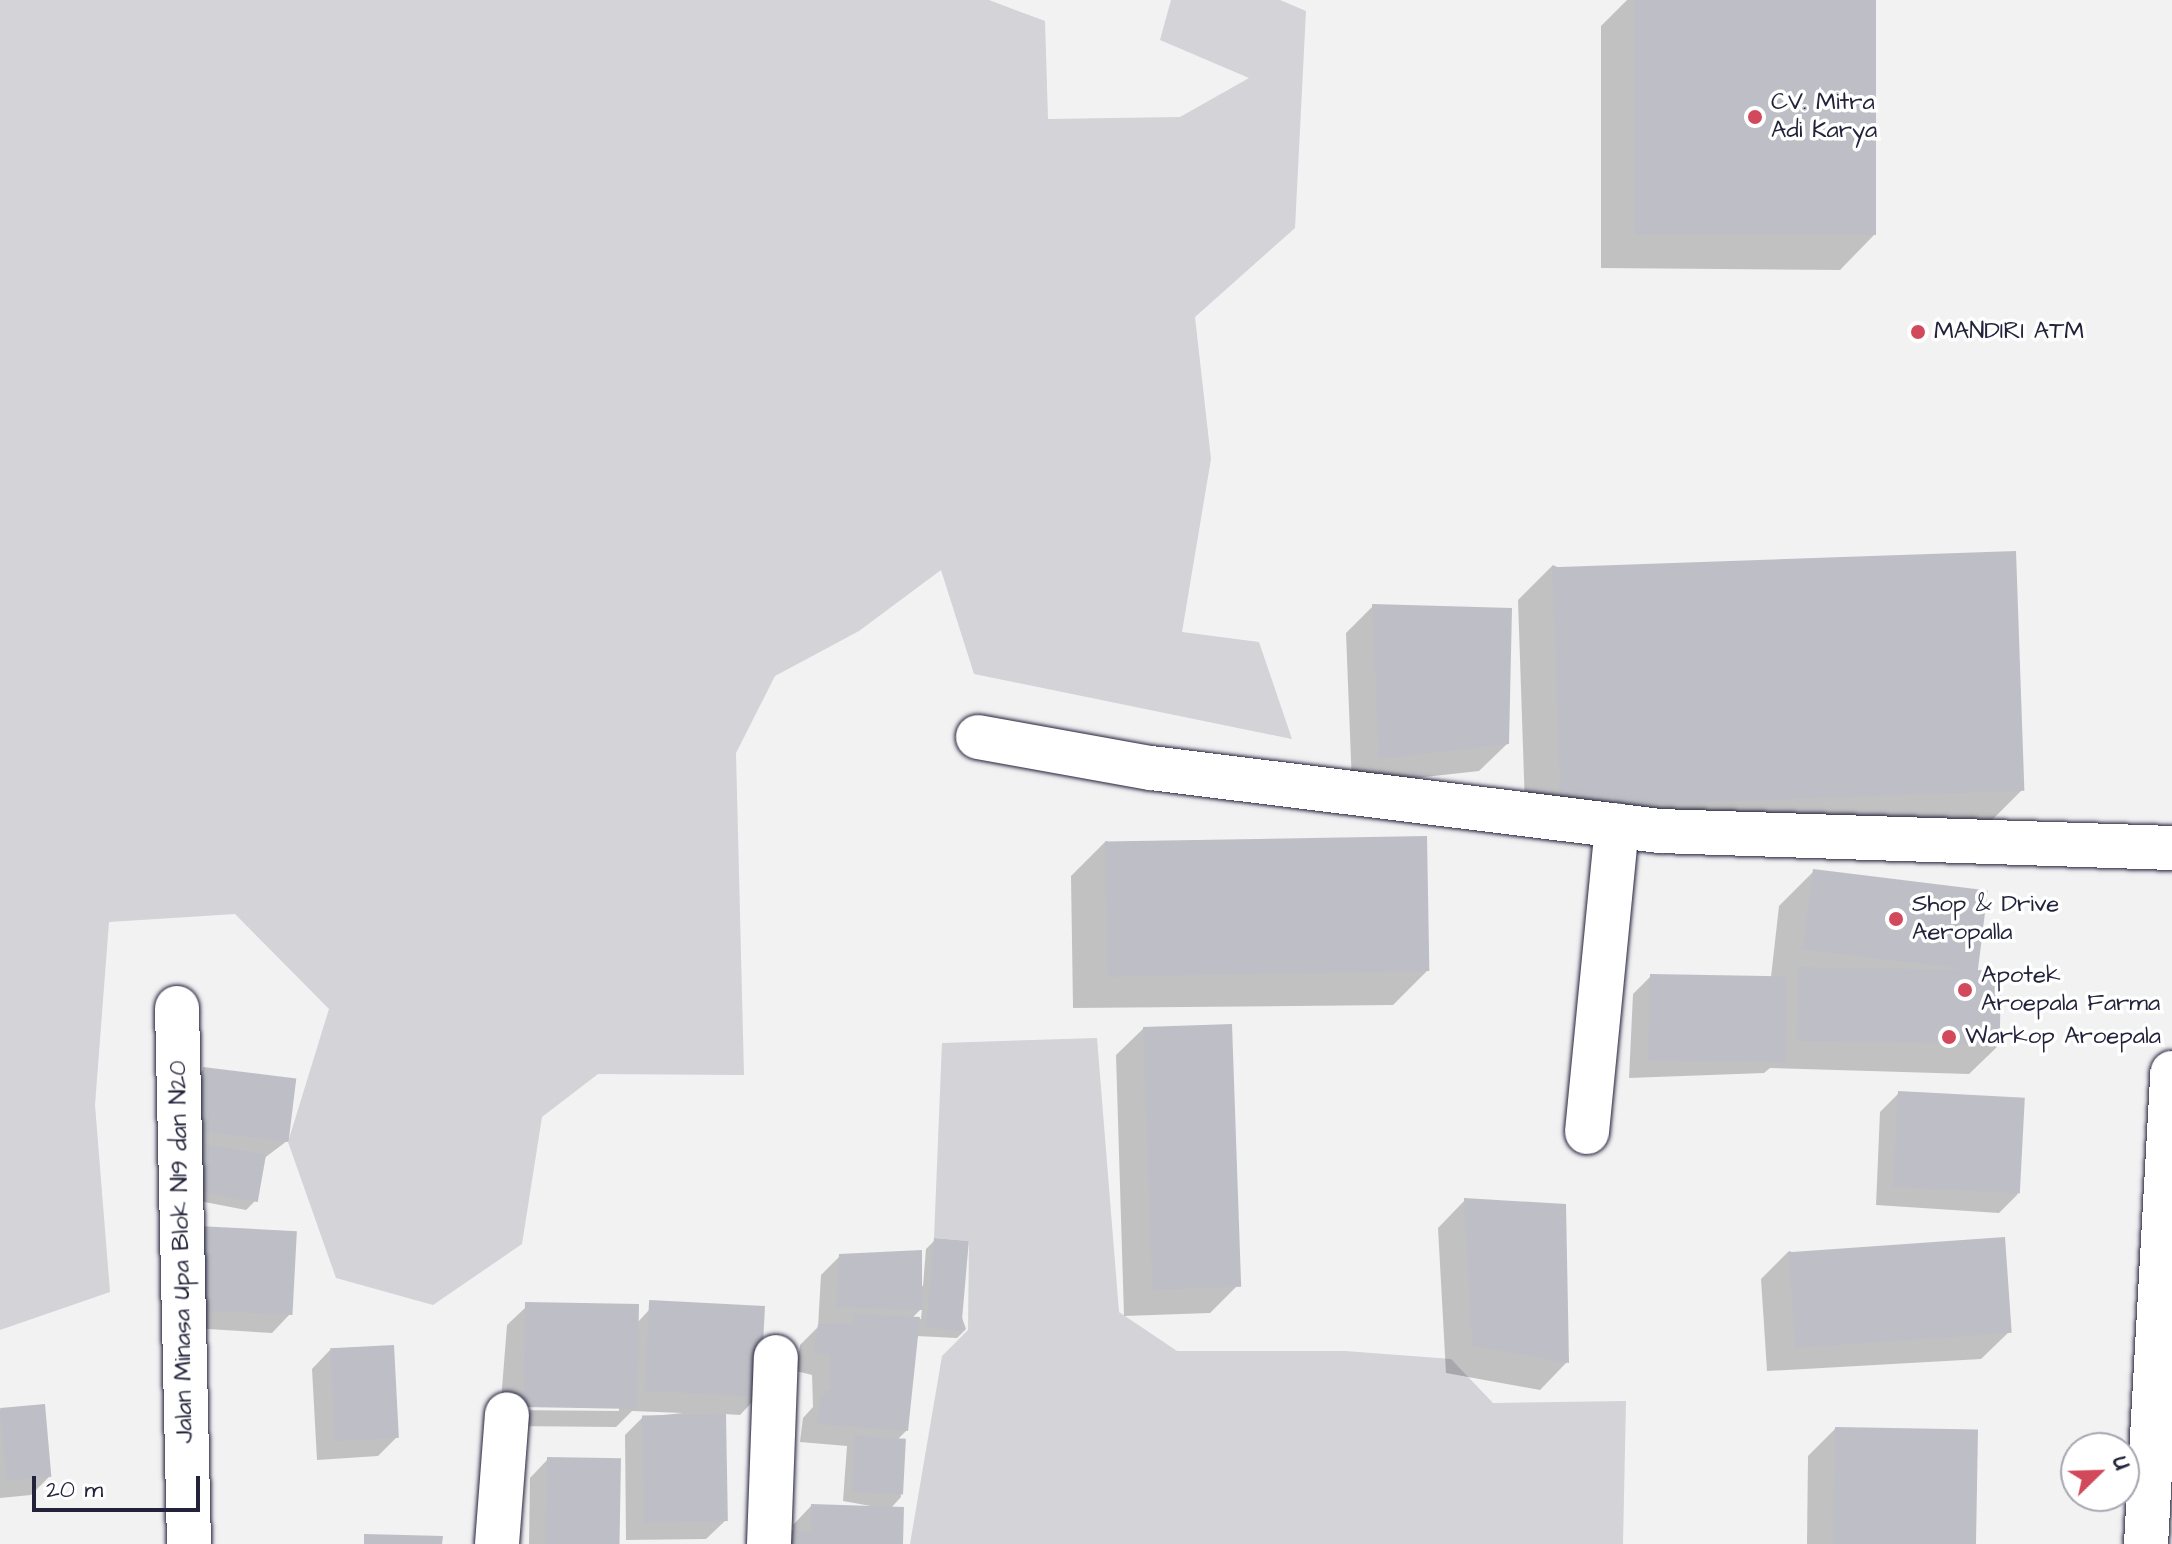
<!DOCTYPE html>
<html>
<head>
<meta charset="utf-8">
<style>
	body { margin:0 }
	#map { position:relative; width:2172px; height:1544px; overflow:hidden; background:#f2f2f3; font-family:"Architects Daughter",sans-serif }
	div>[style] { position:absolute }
	.green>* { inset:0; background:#d3d3d8 }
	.shadow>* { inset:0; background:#0003 }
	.building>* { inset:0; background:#bebec6; transform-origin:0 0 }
	.roads { filter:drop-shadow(0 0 2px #22223b) drop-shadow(0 0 2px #22223b) }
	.minor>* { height:44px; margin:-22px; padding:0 22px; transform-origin:22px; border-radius:22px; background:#fff }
	.major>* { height:44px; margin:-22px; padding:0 22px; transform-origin:22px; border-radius:22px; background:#fff }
	.dots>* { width:22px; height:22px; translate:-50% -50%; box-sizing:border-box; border:4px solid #fff; border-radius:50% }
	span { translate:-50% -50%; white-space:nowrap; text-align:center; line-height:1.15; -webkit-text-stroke:7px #fff; paint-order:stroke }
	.poi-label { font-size:24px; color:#22223b }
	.left { translate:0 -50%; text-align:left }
	.street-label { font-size:24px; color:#22223b }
	.north { position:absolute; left:2060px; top:1432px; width:80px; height:80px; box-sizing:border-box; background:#fff; border:2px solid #a7a7b1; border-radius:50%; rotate:67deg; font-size:22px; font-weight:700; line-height:32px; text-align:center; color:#22223b }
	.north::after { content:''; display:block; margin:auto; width:28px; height:36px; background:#d1495b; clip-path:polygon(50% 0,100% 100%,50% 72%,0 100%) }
	.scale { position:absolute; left:32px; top:1476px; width:168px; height:36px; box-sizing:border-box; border:4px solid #22223b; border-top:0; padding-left:10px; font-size:24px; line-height:28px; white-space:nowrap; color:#22223b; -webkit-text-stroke:6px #fff; paint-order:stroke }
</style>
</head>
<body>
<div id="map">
	<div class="green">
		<div style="clip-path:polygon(0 0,989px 0,1045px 21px,1048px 119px,1180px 117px,1249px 78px,1160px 40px,1171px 0,1280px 0,1306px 11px,1295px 228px,1195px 317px,1211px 459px,1182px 632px,1259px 642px,1292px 739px,974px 674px,941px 570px,859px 631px,775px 676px,736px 753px,744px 1075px,598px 1074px,542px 1117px,522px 1244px,433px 1305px,336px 1278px,288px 1142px,329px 1009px,235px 914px,109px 922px,95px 1105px,110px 1292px,0 1330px)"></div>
		<div style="clip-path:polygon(1097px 1038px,1119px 1312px,1177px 1351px,1345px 1351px,1451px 1359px,1493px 1403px,1626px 1401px,1623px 1544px,910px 1544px,942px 1356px,968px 1330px,969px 1241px,934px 1238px,942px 1043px)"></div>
	</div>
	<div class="shadow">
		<div style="clip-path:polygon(1627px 0,1874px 0,1874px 235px,1840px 270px,1601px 268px,1601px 26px)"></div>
		<div style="clip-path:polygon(1553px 565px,2022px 790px,1987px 825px,1526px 836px,1518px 600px)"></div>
		<div style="clip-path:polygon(1373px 606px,1507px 744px,1479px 771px,1352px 785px,1346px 633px)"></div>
		<div style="clip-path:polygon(1106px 841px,1427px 971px,1393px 1005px,1073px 1008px,1071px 876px)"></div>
		<div style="clip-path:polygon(1814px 871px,1978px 969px,1973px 973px,1997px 1047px,1969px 1074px,1770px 1068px,1764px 1073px,1629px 1078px,1633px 994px,1651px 976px,1771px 977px,1779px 906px)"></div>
		<div style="clip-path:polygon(1144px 1028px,1237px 1286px,1210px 1313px,1124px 1316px,1116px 1055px)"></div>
		<div style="clip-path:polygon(204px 1069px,287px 1141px,263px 1159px,255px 1201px,246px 1210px,189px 1199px,185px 1088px)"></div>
		<div style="clip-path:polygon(1899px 1093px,2018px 1194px,1999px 1213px,1876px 1205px,1880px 1112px)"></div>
		<div style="clip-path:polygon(1465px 1200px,1567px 1362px,1540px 1390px,1446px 1373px,1438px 1228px)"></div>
		<div style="clip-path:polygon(evenodd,935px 1240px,966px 1329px,957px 1338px,916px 1336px,906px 1431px,896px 1441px,901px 1497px,890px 1509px,901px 1544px,793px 1532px,793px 1525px,811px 1506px,882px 1508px,843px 1501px,847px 1446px,800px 1442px,803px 1418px,813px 1407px,812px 1375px,796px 1371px,800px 1345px,818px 1327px,821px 1275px,840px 1256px,923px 1286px,926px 1249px,935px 1240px,922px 1308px,921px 1319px,911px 1319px,922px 1308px)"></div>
		<div style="clip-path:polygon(180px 1247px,290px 1314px,272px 1333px,176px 1327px)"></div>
		<div style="clip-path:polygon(1789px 1251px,2009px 1332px,1981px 1359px,1767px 1371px,1761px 1279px)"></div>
		<div style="clip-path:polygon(evenodd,526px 1307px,637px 1323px,649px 1310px,758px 1396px,740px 1415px,724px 1414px,725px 1521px,706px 1539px,626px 1540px,625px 1435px,643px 1417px,683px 1413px,632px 1411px,616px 1427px,499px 1426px,507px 1325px,526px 1307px,507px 1406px,619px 1407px,619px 1411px,507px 1410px,507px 1406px)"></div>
		<div style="clip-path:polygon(330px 1350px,397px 1437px,378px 1456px,317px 1460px,312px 1369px)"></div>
		<div style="clip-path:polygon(0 1409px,49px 1477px,31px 1495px,0 1498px)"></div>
		<div style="clip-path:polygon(1835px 1429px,1975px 1544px,1807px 1544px,1808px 1456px)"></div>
		<div style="clip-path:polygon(548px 1459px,618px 1544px,529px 1544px,530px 1478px)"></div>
	</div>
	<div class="building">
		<div style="left:1634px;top:0;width:242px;height:235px"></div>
		<div style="left:2016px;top:551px;width:240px;height:464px;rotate:88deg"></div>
		<div style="clip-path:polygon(1372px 604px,1512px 608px,1509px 744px,1379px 759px)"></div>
		<div style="left:1427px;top:836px;width:135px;height:322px;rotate:89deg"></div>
		<div style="left:1813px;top:869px;width:176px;height:81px;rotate:7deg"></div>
		<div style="left:1798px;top:967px;width:203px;height:74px;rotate:1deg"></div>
		<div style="left:1650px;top:974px;width:137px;height:86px;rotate:1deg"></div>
		<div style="left:1232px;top:1024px;width:263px;height:89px;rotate:88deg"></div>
		<div style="left:203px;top:1067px;width:94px;height:64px;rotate:7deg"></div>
		<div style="left:1898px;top:1091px;width:127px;height:96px;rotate:3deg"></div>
		<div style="left:205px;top:1144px;width:62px;height:48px;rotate:10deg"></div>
		<div style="clip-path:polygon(1464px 1198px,1566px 1204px,1569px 1363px,1472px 1346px)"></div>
		<div style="left:198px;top:1226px;width:99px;height:84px;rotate:3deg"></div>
		<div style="left:2005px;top:1237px;width:96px;height:217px;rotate:86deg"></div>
		<div style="left:934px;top:1238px;width:35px;height:90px;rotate:5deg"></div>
		<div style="clip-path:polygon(922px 1250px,922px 1310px,836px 1307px,839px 1254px)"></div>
		<div style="left:639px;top:1304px;width:105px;height:114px;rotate:91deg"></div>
		<div style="left:765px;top:1306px;width:91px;height:116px;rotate:93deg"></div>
		<div style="clip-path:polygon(855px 1314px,920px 1317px,908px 1431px,817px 1424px,821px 1397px,831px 1389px,830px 1356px,814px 1353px,818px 1324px,853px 1324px)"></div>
		<div style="left:394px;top:1345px;width:93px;height:64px;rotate:87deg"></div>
		<div style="left:45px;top:1404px;width:73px;height:45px;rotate:85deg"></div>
		<div style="left:726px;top:1414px;width:107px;height:84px;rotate:89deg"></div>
		<div style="left:1835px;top:1427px;width:143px;height:117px;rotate:1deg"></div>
		<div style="left:855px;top:1436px;width:51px;height:56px;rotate:3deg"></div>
		<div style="left:547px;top:1457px;width:74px;height:87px;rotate:1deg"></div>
		<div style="clip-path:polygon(811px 1504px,904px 1507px,903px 1544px,784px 1544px,784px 1530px,811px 1532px)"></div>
		<div style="clip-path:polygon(364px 1534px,443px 1536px,442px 1544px,364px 1544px)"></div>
	</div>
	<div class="roads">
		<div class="minor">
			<div style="left:978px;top:737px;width:176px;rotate:10.2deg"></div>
			<div style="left:1151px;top:768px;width:513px;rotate:7.06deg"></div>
			<div style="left:1660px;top:831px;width:512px;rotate:1.9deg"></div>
			<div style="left:177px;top:1008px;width:536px;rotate:88.72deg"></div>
			<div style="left:1587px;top:1132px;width:308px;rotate:-84.4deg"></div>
			<div style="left:497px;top:1544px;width:130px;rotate:-85.6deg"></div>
			<div style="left:769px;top:1544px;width:187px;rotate:-87.9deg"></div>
		</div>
		<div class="major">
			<div style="left:2146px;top:1544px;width:472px;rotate:-86.8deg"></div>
		</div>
	</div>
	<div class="dots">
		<div style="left:1755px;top:117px;background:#d1495b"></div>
		<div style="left:1918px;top:332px;background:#d1495b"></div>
		<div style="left:1896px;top:919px;background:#d1495b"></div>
		<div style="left:1965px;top:990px;background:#d1495b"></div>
		<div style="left:1949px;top:1037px;background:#d1495b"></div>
	</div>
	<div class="poi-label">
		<span class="left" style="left:1771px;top:117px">CV. Mitra<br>Adi Karya</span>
		<span class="left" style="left:1934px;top:332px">MANDIRI ATM</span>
		<span class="left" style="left:1912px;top:919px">Shop &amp; Drive<br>Aeropalla</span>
		<span class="left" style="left:1981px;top:990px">Apotek<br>Aroepala Farma</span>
		<span class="left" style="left:1965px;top:1037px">Warkop Aroepala</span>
	</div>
	<div class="street-label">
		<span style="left:182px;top:1252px;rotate:-91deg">Jalan Minasa Upa Blok N19 dan N20</span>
	</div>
	<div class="north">U</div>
	<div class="scale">20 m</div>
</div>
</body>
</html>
